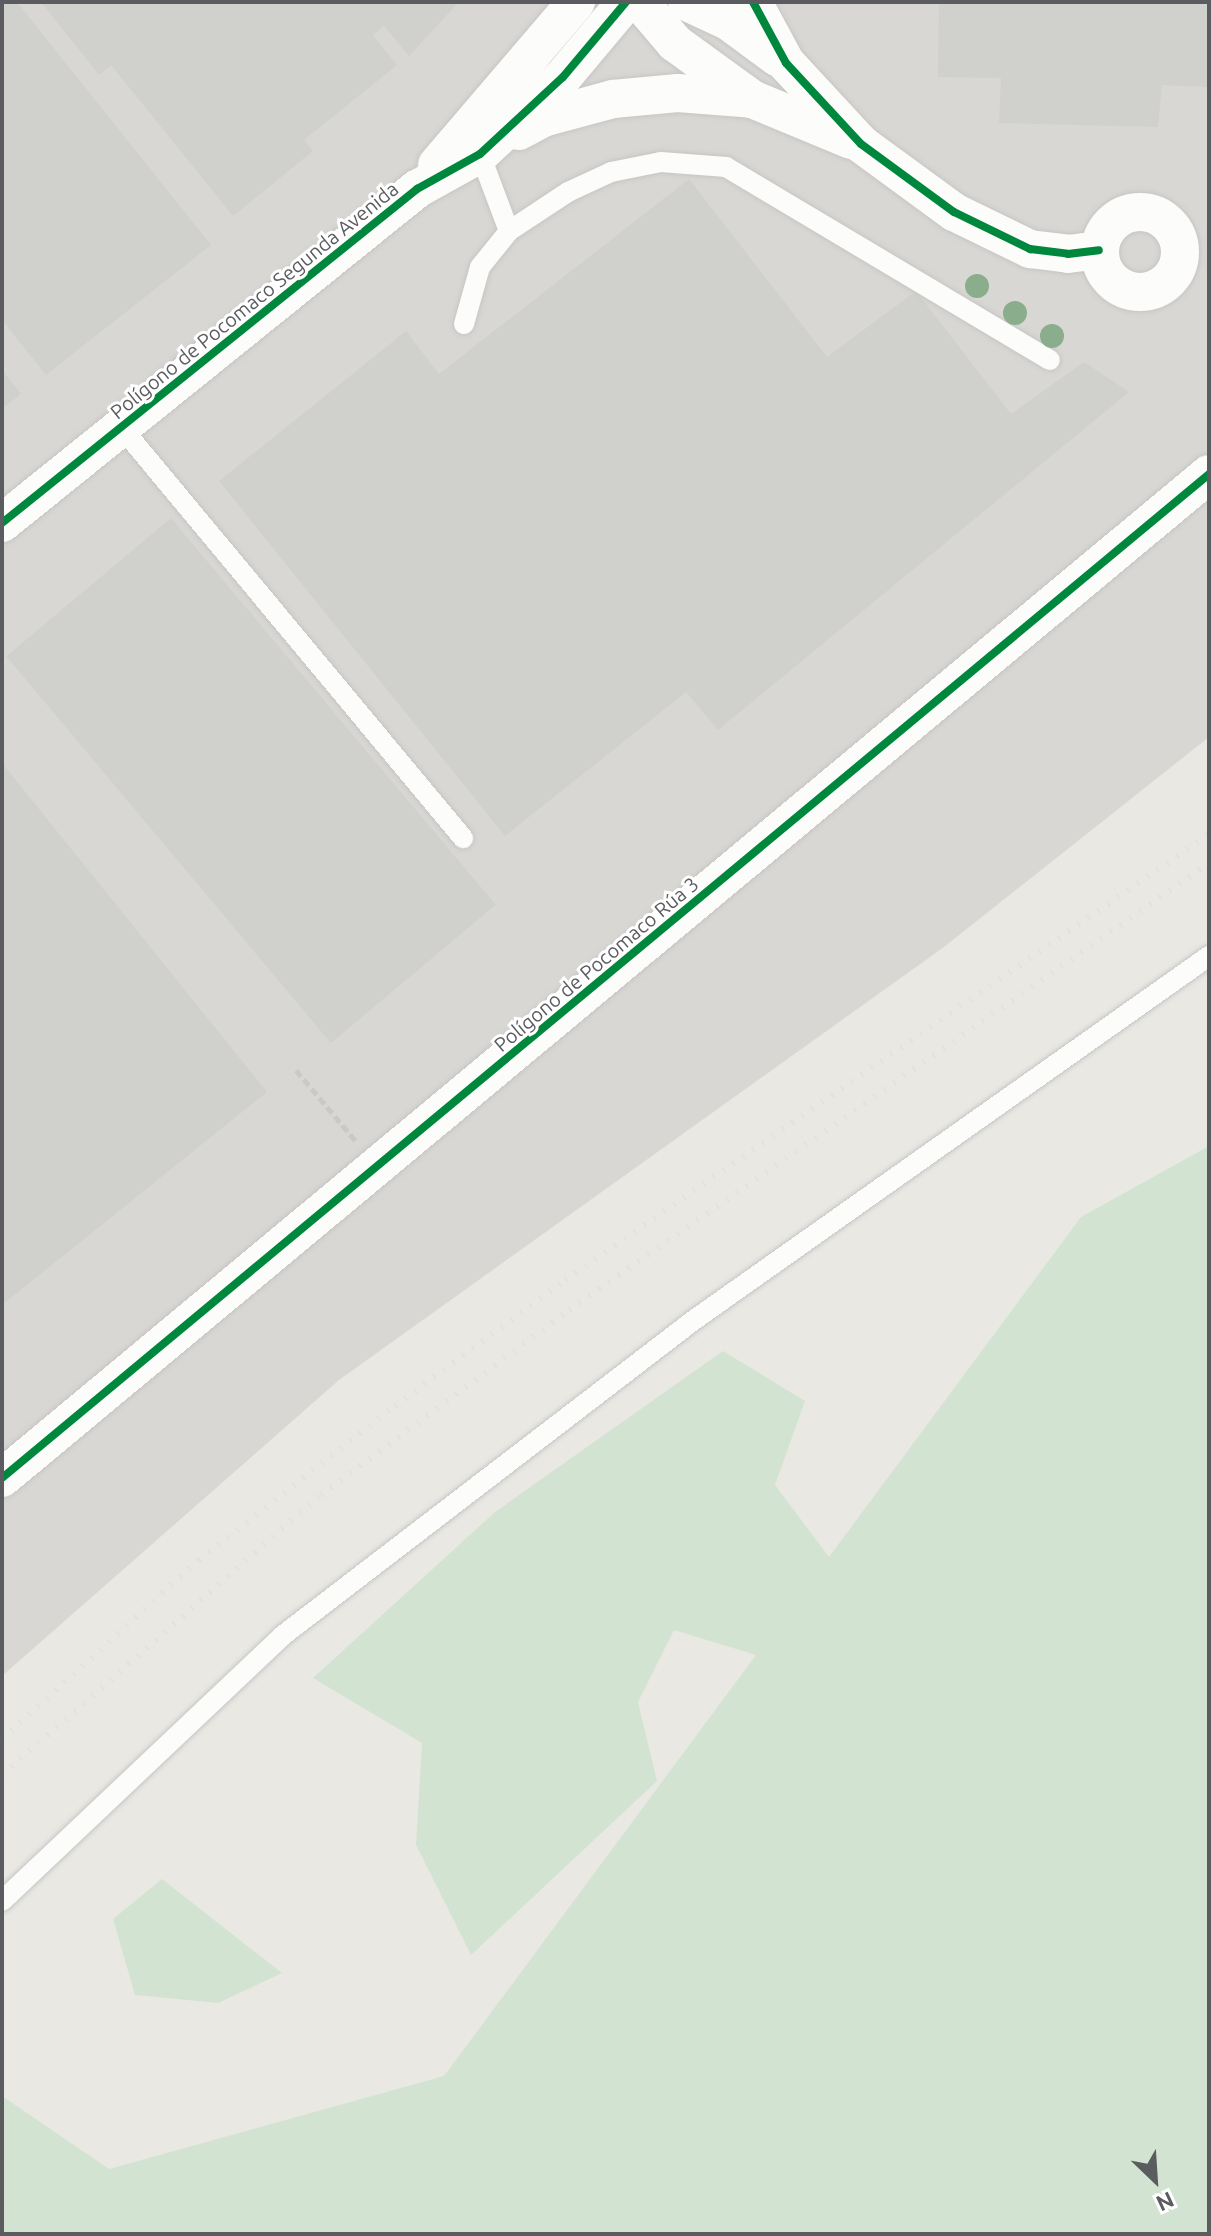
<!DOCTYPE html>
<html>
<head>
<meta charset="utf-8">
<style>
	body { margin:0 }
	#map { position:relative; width:1211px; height:2236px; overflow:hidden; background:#e9e8e3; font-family:Ubuntu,sans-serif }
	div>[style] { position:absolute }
	.industrial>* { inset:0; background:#d9d7d4 }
	.green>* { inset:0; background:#d2e4d1 }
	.building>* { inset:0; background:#d0d0cc; transform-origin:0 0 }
	.path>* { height:5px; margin-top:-2.5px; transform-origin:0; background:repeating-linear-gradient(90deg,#c7cac8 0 8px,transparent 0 12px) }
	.roads { filter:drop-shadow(0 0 2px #c6c6c5) drop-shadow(0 0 2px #c6c6c5) }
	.lane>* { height:20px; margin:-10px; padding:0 10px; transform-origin:10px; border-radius:10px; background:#fcfcfb }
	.street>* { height:38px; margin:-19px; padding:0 19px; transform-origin:19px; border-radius:19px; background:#fcfcfb }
	.street>.ring { margin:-19px; padding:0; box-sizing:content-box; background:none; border:38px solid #fcfcfb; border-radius:50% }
	.rail>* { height:6px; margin-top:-3px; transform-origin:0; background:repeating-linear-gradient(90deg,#e1e2e1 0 2px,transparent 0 12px) }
	.cycleway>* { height:8px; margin:-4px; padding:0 4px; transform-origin:4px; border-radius:4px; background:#00873e }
	.trees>* { width:24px; height:24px; margin:-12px; border-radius:50%; background:#8aad8c }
	span { translate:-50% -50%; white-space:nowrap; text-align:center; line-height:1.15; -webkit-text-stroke:6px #fff; paint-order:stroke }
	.street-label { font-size:20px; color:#5a5c60 }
	.frame { position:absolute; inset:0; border:4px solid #5a5c60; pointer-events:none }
	.north { position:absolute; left:1115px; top:2140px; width:80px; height:80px; -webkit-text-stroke:6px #fff; paint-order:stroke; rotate:155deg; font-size:22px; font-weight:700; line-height:32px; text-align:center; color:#5a5c60 }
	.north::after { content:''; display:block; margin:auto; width:28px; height:36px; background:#5a5c60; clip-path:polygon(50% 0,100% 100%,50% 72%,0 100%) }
</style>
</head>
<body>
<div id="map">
	<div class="industrial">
		<div style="clip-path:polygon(2px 2px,1209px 2px,1209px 737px,944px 947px,339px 1380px,2px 1676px)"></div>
	</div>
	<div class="green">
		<div style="clip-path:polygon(1209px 1146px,1209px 2234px,2px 2234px,2px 2096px,109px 2169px,444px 2076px,756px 1655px,674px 1630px,638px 1702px,657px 1781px,471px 1955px,416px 1845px,422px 1743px,313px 1678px,495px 1512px,723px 1351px,805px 1401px,775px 1485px,829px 1557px,1081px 1217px)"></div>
		<div style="clip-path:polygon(162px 1879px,282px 1973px,218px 2003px,135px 1995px,113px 1919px)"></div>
	</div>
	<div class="building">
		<div style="clip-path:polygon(2px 2px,17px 2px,211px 245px,46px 375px,2px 320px)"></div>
		<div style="clip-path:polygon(41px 2px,459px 2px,409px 56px,384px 26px,373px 35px,397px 65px,304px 140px,313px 151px,233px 216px,111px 65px,99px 75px)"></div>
		<div style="clip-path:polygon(939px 2px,1209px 2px,1209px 87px,1162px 85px,1158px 127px,999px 123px,1001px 78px,938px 77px)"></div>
		<div style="clip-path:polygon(689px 179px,827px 357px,916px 291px,1011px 414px,1084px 362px,1129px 392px,718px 730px,686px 692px,505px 836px,219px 481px,406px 331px,439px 374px)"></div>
		<div style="clip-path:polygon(2px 370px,21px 394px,2px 409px)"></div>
		<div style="left:171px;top:518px;width:505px;height:215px;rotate:50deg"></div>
		<div style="clip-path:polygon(2px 763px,267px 1092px,2px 1305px)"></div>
	</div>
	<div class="path">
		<div style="left:296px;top:1070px;width:92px;rotate:49.9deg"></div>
	</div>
	<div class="roads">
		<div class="lane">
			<div style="left:480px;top:154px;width:82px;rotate:69.4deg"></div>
			<div style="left:464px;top:324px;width:59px;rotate:-74.3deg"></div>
			<div style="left:480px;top:267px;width:46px;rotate:-51.1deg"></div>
			<div style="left:509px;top:231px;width:71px;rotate:-33.5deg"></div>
			<div style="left:568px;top:192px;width:47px;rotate:-24.9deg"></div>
			<div style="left:611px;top:172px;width:51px;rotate:-11.3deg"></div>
			<div style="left:661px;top:162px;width:65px;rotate:4.4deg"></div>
			<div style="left:726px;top:167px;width:377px;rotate:30.8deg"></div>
			<div style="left:121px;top:427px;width:535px;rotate:50.24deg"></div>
			<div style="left:2px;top:1901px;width:386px;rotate:-43.4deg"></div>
			<div style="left:282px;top:1636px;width:519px;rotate:-37.49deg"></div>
			<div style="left:694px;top:1320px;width:631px;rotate:-35.25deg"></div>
		</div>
		<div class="street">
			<div style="left:640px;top:2px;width:54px;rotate:49.5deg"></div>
			<div style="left:675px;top:43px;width:95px;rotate:36deg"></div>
			<div style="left:687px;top:2px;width:45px;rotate:24.9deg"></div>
			<div style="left:728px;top:21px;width:61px;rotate:36.3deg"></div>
			<div style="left:753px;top:2px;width:69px;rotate:61.6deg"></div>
			<div style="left:786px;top:63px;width:110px;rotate:47.2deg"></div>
			<div style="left:861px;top:144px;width:115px;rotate:36.2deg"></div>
			<div style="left:954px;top:212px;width:85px;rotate:26deg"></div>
			<div style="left:1030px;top:249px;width:38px;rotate:7deg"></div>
			<div style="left:1068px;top:254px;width:31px;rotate:-7deg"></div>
			<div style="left:519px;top:131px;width:27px;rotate:-28deg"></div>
			<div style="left:543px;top:118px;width:73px;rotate:-15.2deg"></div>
			<div style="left:613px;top:99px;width:65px;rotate:-5.3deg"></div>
			<div style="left:678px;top:93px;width:74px;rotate:4.6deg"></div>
			<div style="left:752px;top:99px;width:107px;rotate:22.5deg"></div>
			<div style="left:437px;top:165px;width:214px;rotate:-49.5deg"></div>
			<div class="ring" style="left:1100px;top:212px;width:42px;height:42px"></div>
			<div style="left:2px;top:523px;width:533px;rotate:-38.83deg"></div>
			<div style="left:417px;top:189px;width:72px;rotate:-29.1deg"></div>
			<div style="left:480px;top:154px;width:113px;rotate:-42.9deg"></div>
			<div style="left:563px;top:77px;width:98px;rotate:-50deg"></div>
			<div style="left:2px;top:1478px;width:1570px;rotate:-39.75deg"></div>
		</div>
	</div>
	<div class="rail">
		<div style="left:2px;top:1739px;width:266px;rotate:-42.3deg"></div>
		<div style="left:199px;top:1560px;width:249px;rotate:-38.2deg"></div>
		<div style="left:395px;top:1406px;width:212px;rotate:-36.5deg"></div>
		<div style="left:565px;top:1280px;width:783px;rotate:-34.7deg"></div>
		<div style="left:2px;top:1775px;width:424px;rotate:-41.3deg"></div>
		<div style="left:321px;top:1495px;width:309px;rotate:-36.7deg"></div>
		<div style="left:569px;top:1310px;width:781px;rotate:-34.93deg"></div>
	</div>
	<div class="cycleway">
		<div style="left:753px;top:2px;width:69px;rotate:61.6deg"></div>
		<div style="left:786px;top:63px;width:110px;rotate:47.2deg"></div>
		<div style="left:861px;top:144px;width:115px;rotate:36.2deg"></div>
		<div style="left:954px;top:212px;width:85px;rotate:26deg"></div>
		<div style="left:1030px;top:249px;width:38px;rotate:7deg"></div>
		<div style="left:1068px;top:254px;width:31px;rotate:-7deg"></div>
		<div style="left:2px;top:523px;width:533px;rotate:-38.83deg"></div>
		<div style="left:417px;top:189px;width:72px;rotate:-29.1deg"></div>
		<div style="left:480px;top:154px;width:113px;rotate:-42.9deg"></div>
		<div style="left:563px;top:77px;width:98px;rotate:-50deg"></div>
		<div style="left:2px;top:1478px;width:1570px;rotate:-39.75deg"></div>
	</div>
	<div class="trees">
		<div style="left:977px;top:286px"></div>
		<div style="left:1015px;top:313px"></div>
		<div style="left:1052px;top:336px"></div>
	</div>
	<div class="street-label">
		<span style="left:254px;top:300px;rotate:-39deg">Polígono de Pocomaco Segunda Avenida</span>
		<span style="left:596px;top:964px;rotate:-40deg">Polígono de Pocomaco Rúa 3</span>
	</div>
	<div class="frame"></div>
	<div class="north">N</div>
</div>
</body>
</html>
